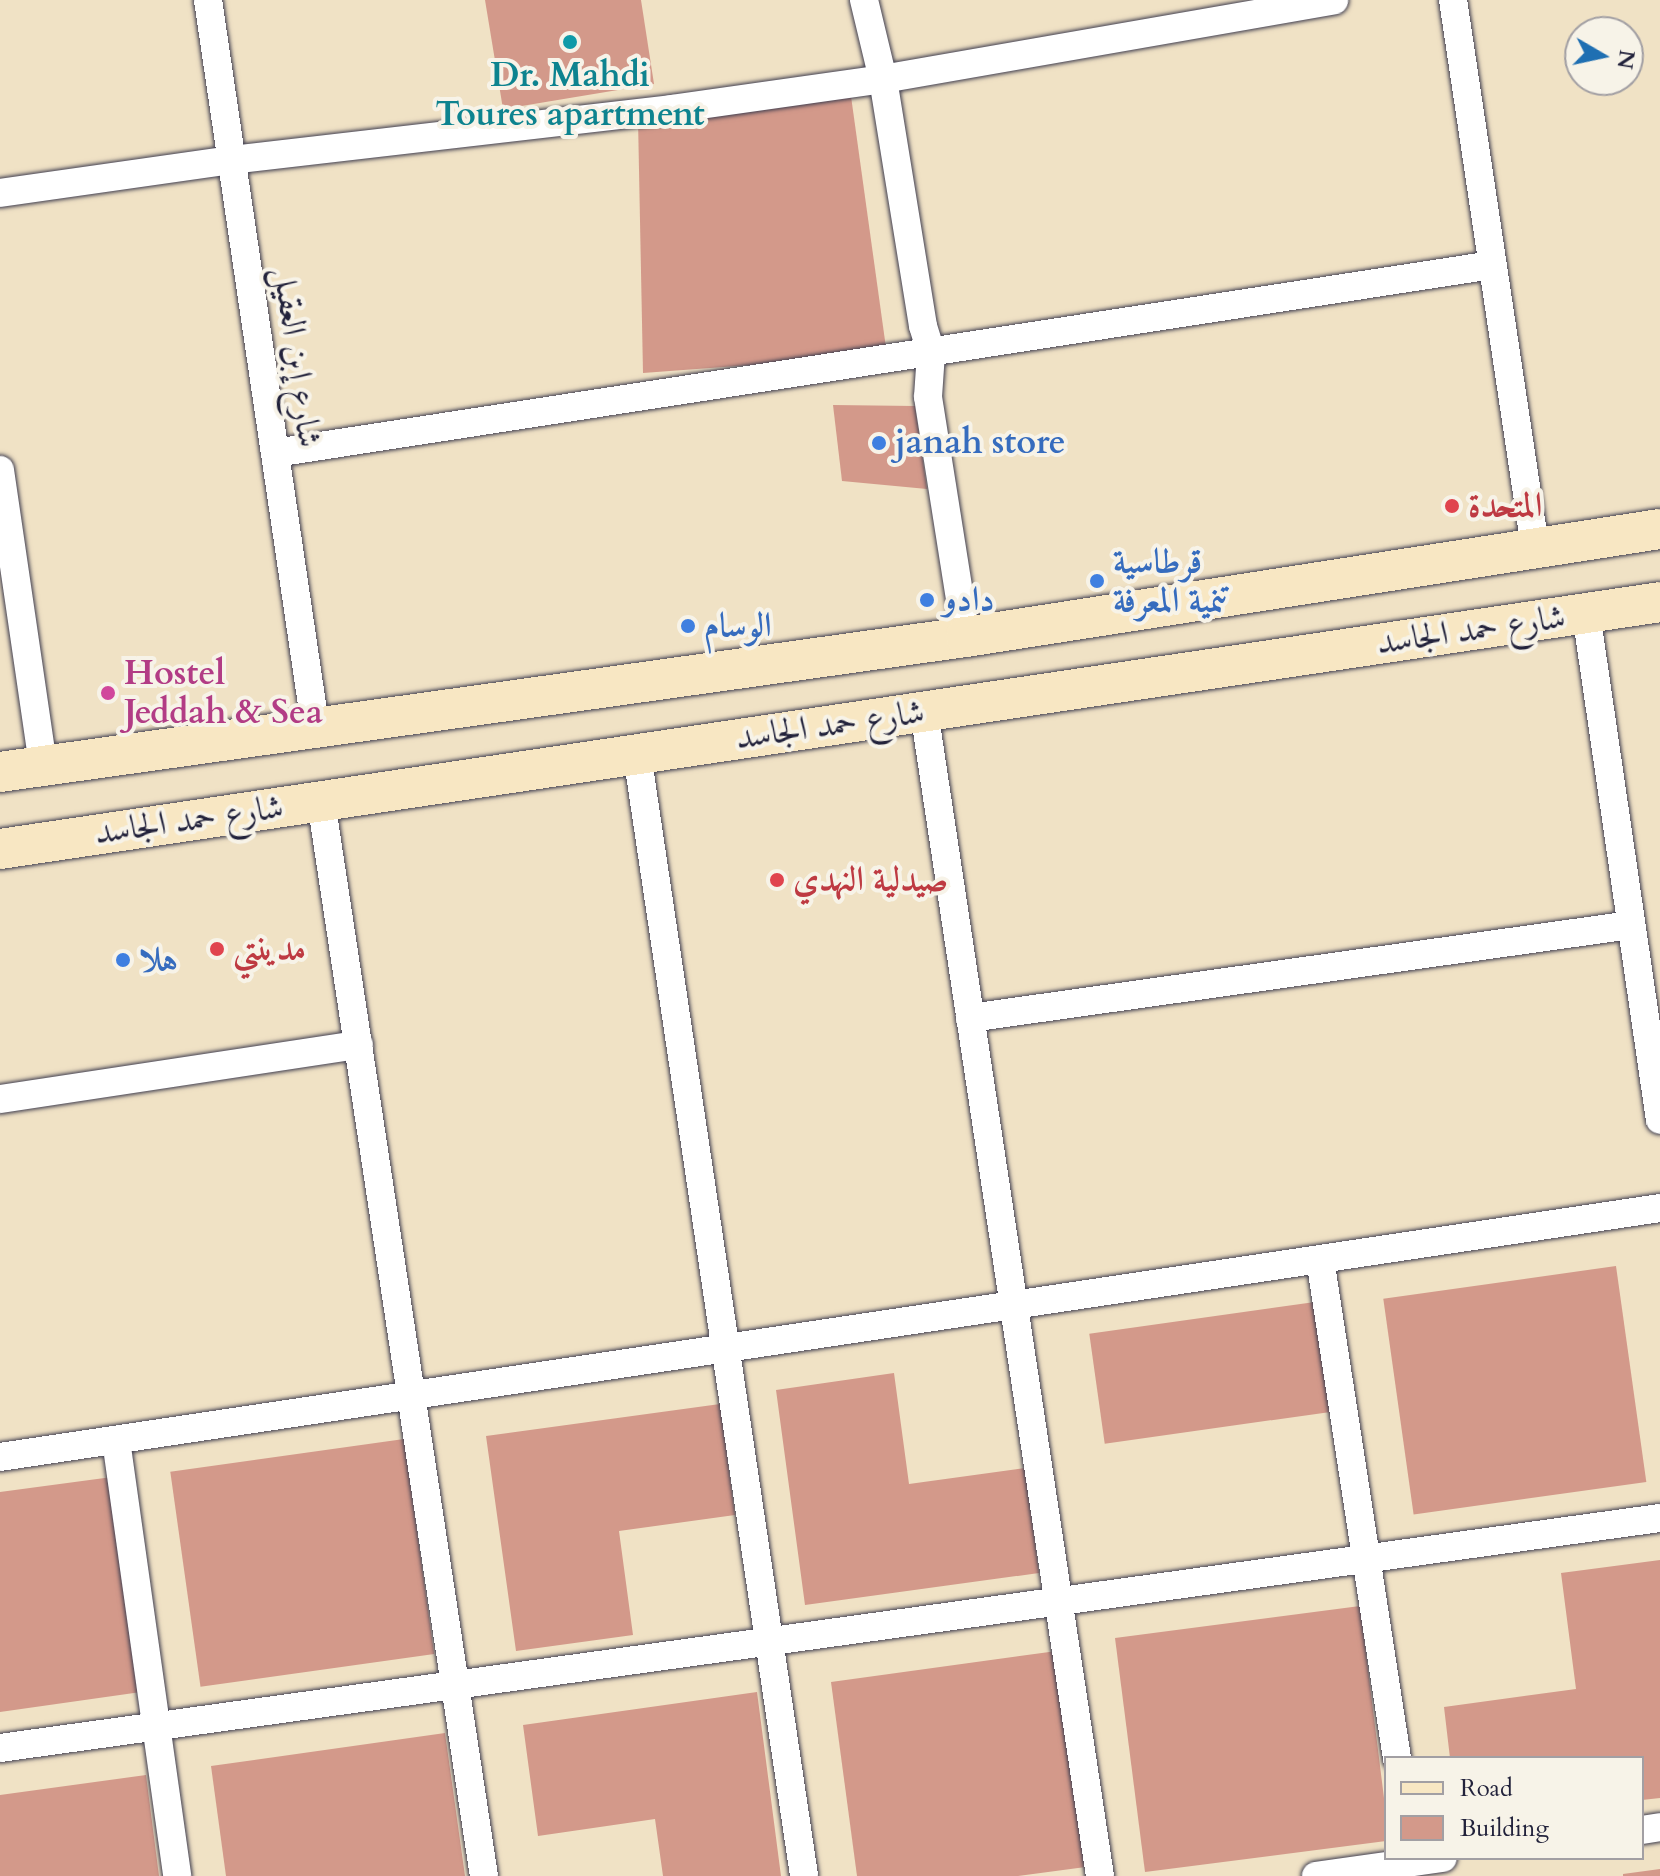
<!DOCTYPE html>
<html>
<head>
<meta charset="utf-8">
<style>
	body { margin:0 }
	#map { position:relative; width:1660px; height:1876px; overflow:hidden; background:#f0e2c5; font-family:Cardo,Amiri,serif }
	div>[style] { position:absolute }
	.building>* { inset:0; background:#d3998a; transform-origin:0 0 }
	.roads { filter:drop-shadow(0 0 2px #413f50) drop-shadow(0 0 2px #413f50) }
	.street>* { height:28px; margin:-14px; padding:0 14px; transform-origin:14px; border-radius:14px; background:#fff }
	.secondary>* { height:40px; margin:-20px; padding:0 20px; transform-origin:20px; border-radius:20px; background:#f8e7c3 }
	.dots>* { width:22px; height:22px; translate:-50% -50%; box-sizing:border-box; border:4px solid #f7f3e8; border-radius:50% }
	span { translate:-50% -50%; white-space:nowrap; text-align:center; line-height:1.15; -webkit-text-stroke:8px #f7f3e8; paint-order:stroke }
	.culture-label { font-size:34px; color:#0d838f; font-weight:700 }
	.street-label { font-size:34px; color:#22223b }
	.shop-label { font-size:34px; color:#366cbe; font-weight:700 }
	.left { translate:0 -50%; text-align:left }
	.health-label { font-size:34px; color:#be3a42; font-weight:700 }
	.hotel-label { font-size:34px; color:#b23c85; font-weight:700 }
	.legend { position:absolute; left:1384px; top:1756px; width:260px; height:104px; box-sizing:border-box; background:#f7f3e8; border:2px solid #a29fa3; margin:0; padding:10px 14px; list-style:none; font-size:24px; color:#22223b }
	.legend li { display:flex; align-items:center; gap:16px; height:40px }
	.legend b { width:40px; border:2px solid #a29fa3 }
	.north { position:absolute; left:1564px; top:16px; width:80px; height:80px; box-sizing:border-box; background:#f7f3e8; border:2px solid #a29fa3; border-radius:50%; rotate:99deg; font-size:22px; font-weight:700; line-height:32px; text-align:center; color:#22223b }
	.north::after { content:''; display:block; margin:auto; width:28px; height:36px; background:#1f6fb2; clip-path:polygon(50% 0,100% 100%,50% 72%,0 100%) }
</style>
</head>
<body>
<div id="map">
	<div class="building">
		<div style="clip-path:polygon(485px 0,641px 0,654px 84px,503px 109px)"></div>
		<div style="clip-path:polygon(850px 89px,887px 355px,643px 373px,638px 119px)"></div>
		<div style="clip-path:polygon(833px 405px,915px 406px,927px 489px,842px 481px)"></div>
		<div style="left:1616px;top:1266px;width:218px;height:235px;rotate:82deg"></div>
		<div style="left:1322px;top:1301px;width:111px;height:235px;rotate:82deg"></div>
		<div style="clip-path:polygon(894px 1373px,909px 1484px,1025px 1468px,1039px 1573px,805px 1605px,776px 1390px)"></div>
		<div style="clip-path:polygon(720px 1404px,735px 1515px,619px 1531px,633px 1635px,516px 1651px,486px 1436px)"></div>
		<div style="left:404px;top:1439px;width:217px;height:236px;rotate:82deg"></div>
		<div style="clip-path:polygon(112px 1477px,141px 1692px,0 1712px,0 1492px)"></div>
		<div style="clip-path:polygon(1660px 1560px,1660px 1798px,1642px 1800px,1642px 1758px,1450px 1758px,1444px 1707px,1576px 1689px,1561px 1573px)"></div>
		<div style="clip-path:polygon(1360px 1606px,1386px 1814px,1386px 1841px,1145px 1872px,1115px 1638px)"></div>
		<div style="clip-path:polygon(1064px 1650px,1093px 1866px,1018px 1876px,857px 1876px,831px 1682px)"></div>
		<div style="clip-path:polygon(757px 1692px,781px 1876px,663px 1876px,655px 1819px,538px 1836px,523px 1725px)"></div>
		<div style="clip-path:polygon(445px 1733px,465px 1876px,226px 1876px,211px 1766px)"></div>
		<div style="clip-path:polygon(146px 1775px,159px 1876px,0 1876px,0 1795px)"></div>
		<div style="clip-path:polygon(1660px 1869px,1660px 1876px,1623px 1876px,1623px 1874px)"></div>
	</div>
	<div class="roads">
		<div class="street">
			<div style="left:208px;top:0;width:733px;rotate:81.6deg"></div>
			<div style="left:864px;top:0;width:81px;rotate:76.5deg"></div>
			<div style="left:883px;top:79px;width:250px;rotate:80.8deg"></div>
			<div style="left:923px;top:326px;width:28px;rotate:73deg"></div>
			<div style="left:931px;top:353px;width:44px;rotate:93.9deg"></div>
			<div style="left:928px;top:397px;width:243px;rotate:81deg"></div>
			<div style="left:1453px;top:0;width:553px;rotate:81.47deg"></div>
			<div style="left:0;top:193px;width:233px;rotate:-8.1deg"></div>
			<div style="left:231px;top:160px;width:444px;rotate:-6.6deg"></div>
			<div style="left:672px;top:109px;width:213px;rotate:-8.1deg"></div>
			<div style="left:883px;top:79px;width:458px;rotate:-9.9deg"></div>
			<div style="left:275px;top:453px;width:1231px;rotate:-8.78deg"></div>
			<div style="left:0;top:470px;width:298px;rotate:81.7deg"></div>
			<div style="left:1586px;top:613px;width:512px;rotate:81.7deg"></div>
			<div style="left:924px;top:711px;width:1178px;rotate:81.41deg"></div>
			<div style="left:637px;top:754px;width:1134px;rotate:81.53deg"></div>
			<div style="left:321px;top:801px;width:1087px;rotate:81.38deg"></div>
			<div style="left:970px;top:1018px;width:668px;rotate:-8.01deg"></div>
			<div style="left:0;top:1099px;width:363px;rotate:-8.6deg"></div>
			<div style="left:1320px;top:1259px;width:505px;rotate:81.23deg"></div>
			<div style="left:116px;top:1440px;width:440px;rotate:82deg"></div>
			<div style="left:0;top:1457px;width:1679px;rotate:-8.53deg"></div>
			<div style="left:0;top:1748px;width:1676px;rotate:-7.89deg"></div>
			<div style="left:1642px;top:1830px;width:18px;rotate:-9deg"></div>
			<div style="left:1316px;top:1876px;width:128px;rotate:-8.1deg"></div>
		</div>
		<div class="secondary">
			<div style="left:0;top:772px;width:975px;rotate:-7.96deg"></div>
			<div style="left:966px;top:637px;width:702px;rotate:-8.85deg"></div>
			<div style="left:0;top:849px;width:1678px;rotate:-8.46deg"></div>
		</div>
	</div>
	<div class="dots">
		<div style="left:570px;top:42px;background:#0f9aa8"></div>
		<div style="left:879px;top:443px;background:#3f7fe0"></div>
		<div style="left:1452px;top:506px;background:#e0444e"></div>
		<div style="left:1097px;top:581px;background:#3f7fe0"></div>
		<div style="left:927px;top:600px;background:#3f7fe0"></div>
		<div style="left:688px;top:626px;background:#3f7fe0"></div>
		<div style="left:108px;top:693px;background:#d1479c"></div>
		<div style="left:777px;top:880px;background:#e0444e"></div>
		<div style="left:217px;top:949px;background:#e0444e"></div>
		<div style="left:123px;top:960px;background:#3f7fe0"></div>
	</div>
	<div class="culture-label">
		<span style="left:570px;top:95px">Dr. Mahdi<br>Toures apartment</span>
	</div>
	<div class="street-label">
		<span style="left:297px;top:357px;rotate:82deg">شارع إبن العقيل</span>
		<span style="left:1471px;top:630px;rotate:-8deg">شارع حمد الجاسد</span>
		<span style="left:830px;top:725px;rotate:-8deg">شارع حمد الجاسد</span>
		<span style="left:189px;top:820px;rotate:-8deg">شارع حمد الجاسد</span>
	</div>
	<div class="shop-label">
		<span class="left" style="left:895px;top:443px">janah store</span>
		<span class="left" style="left:1113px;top:581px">قرطاسية<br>تنمية المعرفة</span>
		<span class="left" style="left:943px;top:600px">دادو</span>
		<span class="left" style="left:704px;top:626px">الوسام</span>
		<span class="left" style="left:139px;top:960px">هلا</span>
	</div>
	<div class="health-label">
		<span class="left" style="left:1468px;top:506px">المتحدة</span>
		<span class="left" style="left:793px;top:880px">صيدلية النهدي</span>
		<span class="left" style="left:233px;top:949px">مدينتي</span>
	</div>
	<div class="hotel-label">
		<span class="left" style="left:124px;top:693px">Hostel<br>Jeddah &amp; Sea</span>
	</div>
	<ul class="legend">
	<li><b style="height:10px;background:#f8e7c3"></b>Road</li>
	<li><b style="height:22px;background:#d3998a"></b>Building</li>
	</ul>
	<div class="north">N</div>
</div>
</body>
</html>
